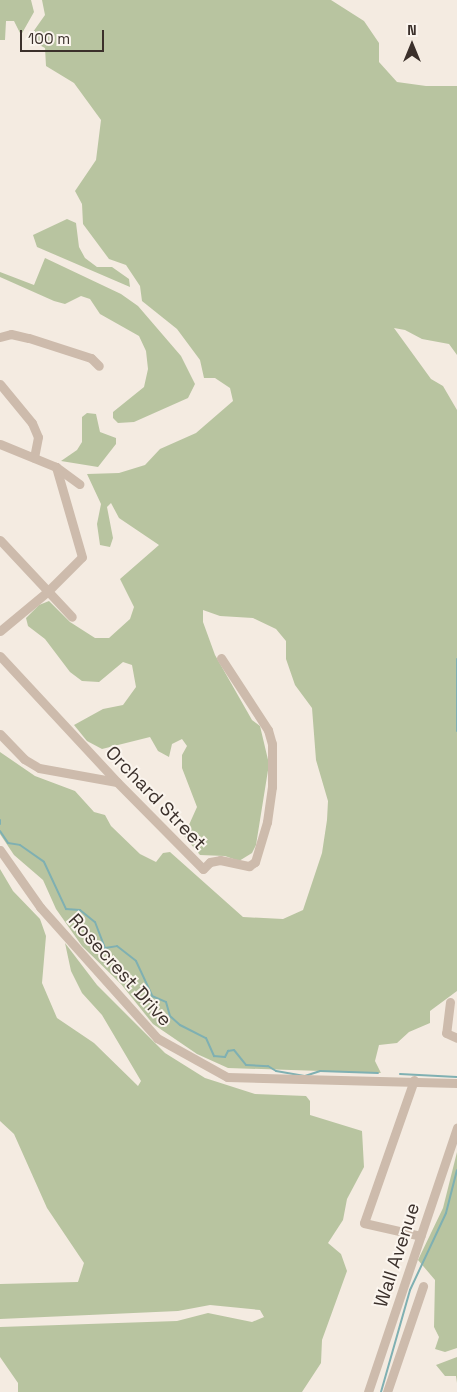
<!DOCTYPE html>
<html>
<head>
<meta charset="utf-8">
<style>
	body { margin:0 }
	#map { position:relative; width:457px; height:1392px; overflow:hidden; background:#f4ebe1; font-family:"Space Grotesk",sans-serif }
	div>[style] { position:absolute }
	.green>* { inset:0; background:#b8c4a0 }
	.stream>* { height:2px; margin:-1px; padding:0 1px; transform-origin:1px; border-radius:1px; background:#7fb0b2 }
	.minor>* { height:9px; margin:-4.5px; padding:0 4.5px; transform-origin:4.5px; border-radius:4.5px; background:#cdbbac }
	span { translate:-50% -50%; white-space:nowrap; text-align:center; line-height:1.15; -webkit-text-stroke:4px #fbf5ee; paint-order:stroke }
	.street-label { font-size:19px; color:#3b302b }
	.north { position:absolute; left:387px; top:20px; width:50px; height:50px; -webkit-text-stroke:4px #fbf5ee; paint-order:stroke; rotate:0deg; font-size:14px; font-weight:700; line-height:20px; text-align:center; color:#3b302b }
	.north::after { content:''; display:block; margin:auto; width:18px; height:22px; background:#3b302b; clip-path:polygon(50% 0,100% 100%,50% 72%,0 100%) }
	.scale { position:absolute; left:20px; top:30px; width:84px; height:22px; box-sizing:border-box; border:2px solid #3b302b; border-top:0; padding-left:6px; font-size:15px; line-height:18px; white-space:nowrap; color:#3b302b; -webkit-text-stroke:4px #fbf5ee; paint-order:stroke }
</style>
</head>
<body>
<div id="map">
	<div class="green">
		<div style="clip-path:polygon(0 0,31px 0,34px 12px,21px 35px,14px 21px,6px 21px,5px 40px,0 40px)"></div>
		<div style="clip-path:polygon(42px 0,331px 0,364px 21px,379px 43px,379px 62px,397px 82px,426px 86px,457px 86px,457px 355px,449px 344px,422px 339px,405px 330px,394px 328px,431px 379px,443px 386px,457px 410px,457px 991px,430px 1011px,430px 1023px,409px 1032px,397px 1043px,379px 1045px,375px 1061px,381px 1073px,228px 1068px,197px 1054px,153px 1024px,121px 984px,82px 946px,56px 909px,43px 880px,14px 855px,0 834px,0 752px,35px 776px,75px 791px,94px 812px,105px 815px,111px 826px,140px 854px,156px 862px,163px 853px,170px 852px,243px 917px,283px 919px,303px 910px,322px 853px,327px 820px,328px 801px,316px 760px,312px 708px,295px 685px,286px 659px,286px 641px,276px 629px,253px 618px,220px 616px,203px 610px,203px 622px,215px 655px,252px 720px,260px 726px,269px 764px,256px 845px,252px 853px,239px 861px,225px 856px,200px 855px,184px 836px,197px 807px,182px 768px,182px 755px,187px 746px,182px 739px,172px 744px,169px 757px,158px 751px,150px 737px,102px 749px,87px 741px,74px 725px,103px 709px,123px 705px,136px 687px,132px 665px,123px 662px,99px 682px,82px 681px,70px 672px,45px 639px,28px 626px,26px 618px,39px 605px,49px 601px,70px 622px,95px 638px,109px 638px,130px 619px,134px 607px,120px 579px,159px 545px,119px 518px,111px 503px,107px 507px,113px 538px,110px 547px,100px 545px,97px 524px,101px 504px,87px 474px,119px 473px,145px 465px,160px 449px,196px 433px,233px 401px,230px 388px,215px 378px,204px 378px,200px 360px,177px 329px,142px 301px,140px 286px,126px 265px,109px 259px,83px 224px,82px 204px,75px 191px,96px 160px,101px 120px,74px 83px,46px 66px,45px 48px,28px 39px,45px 15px)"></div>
		<div style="clip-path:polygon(67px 219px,76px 223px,79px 247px,85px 258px,97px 267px,112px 267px,129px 279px,130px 287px,37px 247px,33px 235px)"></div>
		<div style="clip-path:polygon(45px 258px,121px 294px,138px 306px,181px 356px,195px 384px,188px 398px,134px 422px,118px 423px,113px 418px,113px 412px,144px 387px,148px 369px,146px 351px,139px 336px,100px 314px,90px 299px,81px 296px,65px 304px,54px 301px,0 277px,0 272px,34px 285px)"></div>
		<div style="clip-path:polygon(87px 413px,96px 414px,100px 432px,116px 438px,116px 444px,98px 467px,61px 461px,77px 450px,82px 442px,82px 417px)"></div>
		<div style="clip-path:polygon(0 869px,13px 891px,40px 919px,46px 936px,42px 983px,57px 1018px,94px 1043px,138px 1086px,141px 1081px,102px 1015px,82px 993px,71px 971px,65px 943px,97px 985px,165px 1053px,205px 1078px,255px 1094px,306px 1096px,310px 1101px,310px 1115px,362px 1131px,364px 1167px,347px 1199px,343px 1220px,328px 1243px,341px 1254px,347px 1271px,322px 1340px,321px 1363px,302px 1392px,18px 1392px,18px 1383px,0 1357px,0 1327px,177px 1321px,208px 1313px,252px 1322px,264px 1317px,260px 1310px,210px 1305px,178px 1311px,0 1319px,0 1284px,78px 1282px,84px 1263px,47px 1208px,14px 1134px,0 1121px)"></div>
		<div style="clip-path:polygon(457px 1152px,457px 1348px,445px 1352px,435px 1349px,439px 1337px,434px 1327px,435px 1280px,418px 1260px,443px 1208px)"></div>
		<div style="clip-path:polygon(457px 1357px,457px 1383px,456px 1376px,445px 1376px,436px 1365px)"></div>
	</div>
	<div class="stream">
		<div style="left:457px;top:659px;width:72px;rotate:90deg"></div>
		<div style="left:0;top:820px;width:4px;rotate:90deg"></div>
		<div style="left:0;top:831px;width:14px;rotate:56deg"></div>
		<div style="left:8px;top:843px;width:12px;rotate:9deg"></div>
		<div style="left:20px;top:845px;width:29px;rotate:35deg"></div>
		<div style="left:44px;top:862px;width:52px;rotate:64.9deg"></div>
		<div style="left:66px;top:909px;width:14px;rotate:4deg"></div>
		<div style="left:80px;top:910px;width:19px;rotate:39deg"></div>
		<div style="left:95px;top:922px;width:28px;rotate:69deg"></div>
		<div style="left:105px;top:948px;width:12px;rotate:-9deg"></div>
		<div style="left:117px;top:946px;width:24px;rotate:38deg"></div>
		<div style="left:136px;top:961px;width:38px;rotate:65deg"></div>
		<div style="left:152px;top:996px;width:15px;rotate:23deg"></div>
		<div style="left:166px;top:1002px;width:15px;rotate:74deg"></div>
		<div style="left:170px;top:1016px;width:13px;rotate:42deg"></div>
		<div style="left:180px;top:1025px;width:29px;rotate:27deg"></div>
		<div style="left:206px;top:1038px;width:20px;rotate:66deg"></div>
		<div style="left:214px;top:1056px;width:11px;rotate:5deg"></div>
		<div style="left:225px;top:1057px;width:7px;rotate:-63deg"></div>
		<div style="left:228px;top:1051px;width:6px;rotate:-9deg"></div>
		<div style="left:234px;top:1050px;width:19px;rotate:51deg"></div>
		<div style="left:246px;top:1065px;width:22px;rotate:3deg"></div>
		<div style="left:268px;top:1066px;width:9px;rotate:32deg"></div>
		<div style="left:276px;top:1071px;width:29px;rotate:10deg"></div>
		<div style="left:305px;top:1076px;width:16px;rotate:-18deg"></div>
		<div style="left:320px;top:1071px;width:58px;rotate:2deg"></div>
		<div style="left:400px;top:1074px;width:57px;rotate:3deg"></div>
		<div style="left:381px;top:1392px;width:106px;rotate:-74.1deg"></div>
		<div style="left:410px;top:1290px;width:85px;rotate:-64.9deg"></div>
		<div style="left:446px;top:1213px;width:44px;rotate:-75.7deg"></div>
	</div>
	<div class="minor">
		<div style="left:0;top:337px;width:11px;rotate:-15deg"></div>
		<div style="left:11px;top:334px;width:18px;rotate:13deg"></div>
		<div style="left:29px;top:338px;width:65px;rotate:17.9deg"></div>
		<div style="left:91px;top:358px;width:11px;rotate:45deg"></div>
		<div style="left:0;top:384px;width:50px;rotate:50.6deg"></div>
		<div style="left:32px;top:423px;width:15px;rotate:67deg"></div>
		<div style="left:38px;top:437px;width:21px;rotate:101deg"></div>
		<div style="left:0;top:444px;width:61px;rotate:22.3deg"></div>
		<div style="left:56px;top:467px;width:29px;rotate:36deg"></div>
		<div style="left:0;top:540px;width:105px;rotate:46.9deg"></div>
		<div style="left:0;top:631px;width:61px;rotate:-39.7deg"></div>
		<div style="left:47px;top:592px;width:49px;rotate:-45deg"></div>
		<div style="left:82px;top:557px;width:94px;rotate:-106.1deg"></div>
		<div style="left:0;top:656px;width:172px;rotate:47.1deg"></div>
		<div style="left:117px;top:782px;width:122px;rotate:45.3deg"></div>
		<div style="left:203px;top:869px;width:10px;rotate:-45deg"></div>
		<div style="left:210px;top:862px;width:10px;rotate:-11deg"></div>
		<div style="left:220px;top:860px;width:30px;rotate:12deg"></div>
		<div style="left:249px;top:866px;width:7px;rotate:-34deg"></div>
		<div style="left:255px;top:862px;width:42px;rotate:-73.3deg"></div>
		<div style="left:267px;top:822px;width:35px;rotate:-82deg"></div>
		<div style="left:272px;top:787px;width:43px;rotate:-90deg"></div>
		<div style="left:272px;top:744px;width:15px;rotate:-106deg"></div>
		<div style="left:268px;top:730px;width:86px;rotate:-123.1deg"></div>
		<div style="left:0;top:734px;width:35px;rotate:46deg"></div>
		<div style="left:24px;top:759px;width:17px;rotate:31deg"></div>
		<div style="left:39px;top:768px;width:79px;rotate:10.2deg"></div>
		<div style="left:0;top:850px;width:70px;rotate:54.9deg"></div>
		<div style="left:40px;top:907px;width:176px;rotate:48.2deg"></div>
		<div style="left:157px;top:1038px;width:80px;rotate:29.1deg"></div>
		<div style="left:227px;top:1077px;width:230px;rotate:1.5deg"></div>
		<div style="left:450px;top:1002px;width:31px;rotate:97deg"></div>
		<div style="left:446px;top:1033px;width:12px;rotate:24deg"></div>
		<div style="left:414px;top:1080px;width:151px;rotate:109.3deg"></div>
		<div style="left:364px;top:1223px;width:58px;rotate:12.8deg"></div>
		<div style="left:368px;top:1392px;width:279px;rotate:-71.4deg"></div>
		<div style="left:387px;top:1392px;width:112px;rotate:-71.2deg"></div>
	</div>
	<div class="street-label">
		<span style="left:156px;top:798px;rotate:46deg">Orchard Street</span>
		<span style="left:120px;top:970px;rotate:48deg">Rosecrest Drive</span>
		<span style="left:397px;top:1255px;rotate:-72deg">Wall Avenue</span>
	</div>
	<div class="north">N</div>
	<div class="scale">100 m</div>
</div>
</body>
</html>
